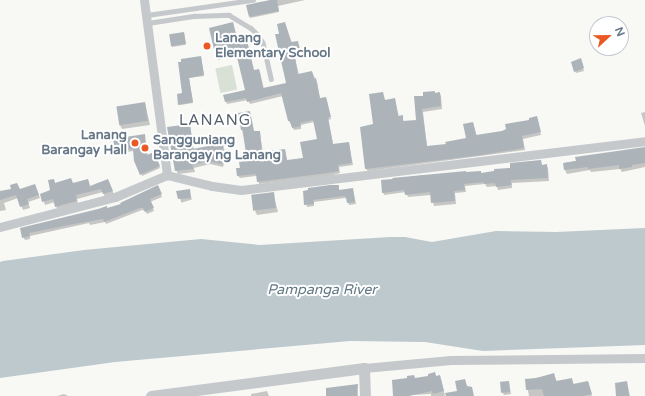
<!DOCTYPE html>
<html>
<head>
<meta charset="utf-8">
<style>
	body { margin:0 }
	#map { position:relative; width:645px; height:396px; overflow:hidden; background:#f8f8f5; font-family:"Varela Round",sans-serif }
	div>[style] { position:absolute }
	.green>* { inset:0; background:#d9e0d6; transform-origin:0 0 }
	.water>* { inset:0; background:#bdc9cd }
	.shadow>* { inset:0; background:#0003; transform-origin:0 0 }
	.building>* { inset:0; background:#acb4ba; transform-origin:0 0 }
	.service>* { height:4.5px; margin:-2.25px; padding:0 2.25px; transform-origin:2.25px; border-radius:2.25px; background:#c5c9cc }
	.minor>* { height:9px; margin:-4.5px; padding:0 4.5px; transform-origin:4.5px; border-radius:4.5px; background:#c5c9cc }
	.tertiary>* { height:11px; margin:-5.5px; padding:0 5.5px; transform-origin:5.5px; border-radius:5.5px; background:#c5c9cc }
	.dots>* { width:11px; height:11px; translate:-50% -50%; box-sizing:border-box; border:2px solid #fff; border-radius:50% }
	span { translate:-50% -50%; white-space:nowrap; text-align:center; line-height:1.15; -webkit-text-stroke:4px #fff; paint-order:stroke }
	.poi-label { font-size:13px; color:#667787; font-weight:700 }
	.left { translate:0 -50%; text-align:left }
	.right { translate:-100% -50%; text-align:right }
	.water-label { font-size:14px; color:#617883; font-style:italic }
	.quarter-label { font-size:15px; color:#54606c; letter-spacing:1px }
	.north { position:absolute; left:589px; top:16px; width:40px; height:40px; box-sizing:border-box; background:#fff; border:1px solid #c2c9cf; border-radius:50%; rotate:68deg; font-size:11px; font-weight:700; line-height:16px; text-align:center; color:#667787 }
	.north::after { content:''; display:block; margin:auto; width:14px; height:18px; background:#ea5823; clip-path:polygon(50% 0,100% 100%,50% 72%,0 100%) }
</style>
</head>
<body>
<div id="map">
	<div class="green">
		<div style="left:232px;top:65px;width:25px;height:17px;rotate:78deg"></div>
	</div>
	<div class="water">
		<div style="clip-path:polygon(645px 228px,645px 345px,483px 351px,425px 342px,350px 341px,115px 362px,0 378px,0 262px,3px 261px,84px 250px,201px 239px,260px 245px,390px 237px,405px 237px,432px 242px,496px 231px,556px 232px)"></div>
	</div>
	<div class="shadow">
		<div style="clip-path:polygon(276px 0,305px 0,278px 6px,279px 12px,250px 18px,250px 17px)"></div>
		<div style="clip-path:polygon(233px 23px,237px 39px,254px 71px,259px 70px,260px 72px,264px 89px,287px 84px,280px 35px,286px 26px,292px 43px,297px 42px,299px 45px,301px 53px,294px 54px,299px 75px,312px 72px,317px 82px,320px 99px,326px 98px,327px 101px,331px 119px,328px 120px,333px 144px,349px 143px,353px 165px,339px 167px,340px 173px,330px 176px,259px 184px,257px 176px,240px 178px,238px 176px,241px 169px,248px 162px,242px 130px,249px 112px,254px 132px,259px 132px,260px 134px,263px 153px,285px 150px,287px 161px,304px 158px,318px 140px,314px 122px,301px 125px,301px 129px,294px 130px,289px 121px,283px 96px,250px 104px,248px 100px,227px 104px,224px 95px,246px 91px,238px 56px,218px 60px,217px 58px)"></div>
		<div style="left:184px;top:33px;width:12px;height:14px;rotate:81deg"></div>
		<div style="clip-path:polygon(201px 57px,204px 76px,189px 78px,193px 103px,180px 105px,183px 94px,179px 63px)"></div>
		<div style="clip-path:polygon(581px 61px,584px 71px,576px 73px,575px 71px)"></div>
		<div style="clip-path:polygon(434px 92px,436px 94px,440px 94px,441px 96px,442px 109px,423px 112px,427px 147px,447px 145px,467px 139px,473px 123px,477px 136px,502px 132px,537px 117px,541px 135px,523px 139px,525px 150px,368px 171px,366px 169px,374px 125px,382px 93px,385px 101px,395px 99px,399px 117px,402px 116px,404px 122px,417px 121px,424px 97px)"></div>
		<div style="clip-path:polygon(145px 103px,150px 125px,122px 129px,120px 125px)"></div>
		<div style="clip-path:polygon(645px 112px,645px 126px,641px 113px)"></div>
		<div style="clip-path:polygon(190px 125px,194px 150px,223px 144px,226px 156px,223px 167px,210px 164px,194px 168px,195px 172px,178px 174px,176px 170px)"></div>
		<div style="clip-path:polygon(144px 135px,148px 156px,155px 155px,160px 168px,142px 176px,134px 151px,117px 153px,116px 151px)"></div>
		<div style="clip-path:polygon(645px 148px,645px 167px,622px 172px,620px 169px,591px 172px,590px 170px,567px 174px,565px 170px,564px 163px)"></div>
		<div style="clip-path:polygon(540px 161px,542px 166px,546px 165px,548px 168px,549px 181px,512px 183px,512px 188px,498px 190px,497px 186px,487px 187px,485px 184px,465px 186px,466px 192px,455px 193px,456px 204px,434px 206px,431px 195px,408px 197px,406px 192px,384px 195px,383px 192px,382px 181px,424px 175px,425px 177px,481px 172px,482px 174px)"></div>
		<div style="clip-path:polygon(53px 180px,55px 183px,73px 184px,88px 180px,90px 187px,110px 184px,114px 195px,105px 197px,103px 192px,77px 199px,78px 204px,57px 209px,55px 202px,45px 205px,41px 194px,52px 191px)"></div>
		<div style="clip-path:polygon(35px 185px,40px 198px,28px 202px,30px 208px,23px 210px,18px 198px,4px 203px,6px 210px,0 211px,0 192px,20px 190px)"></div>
		<div style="clip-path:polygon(338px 186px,340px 191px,353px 189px,356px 204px,349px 205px,347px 199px,345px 198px,314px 202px,314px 206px,307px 207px,304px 192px)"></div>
		<div style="clip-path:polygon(159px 189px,162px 197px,150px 202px,154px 211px,147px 214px,145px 211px,142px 210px,106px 224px,105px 222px,90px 225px,89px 223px,30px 236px,30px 239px,25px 240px,23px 237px,21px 229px,108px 209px)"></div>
		<div style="left:189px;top:190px;width:10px;height:11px;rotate:73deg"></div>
		<div style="clip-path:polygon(273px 193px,278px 212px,257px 215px,255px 211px)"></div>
		<div style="clip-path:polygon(435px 373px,436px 377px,441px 379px,445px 396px,431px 396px,431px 394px,395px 396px,415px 379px,429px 377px)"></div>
		<div style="clip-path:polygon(554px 374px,557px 382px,572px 379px,574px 385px,588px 382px,592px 396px,529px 396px,526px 380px)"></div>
		<div style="clip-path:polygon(509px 382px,511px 394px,504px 395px,502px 392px)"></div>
		<div style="clip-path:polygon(627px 382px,630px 396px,617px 396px)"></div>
		<div style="clip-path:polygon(357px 385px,358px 396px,327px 396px)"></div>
		<div style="clip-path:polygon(267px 391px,269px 396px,251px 396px,251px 394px)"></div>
		<div style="clip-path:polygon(64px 394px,68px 396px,57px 396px)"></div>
	</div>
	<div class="building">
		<div style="clip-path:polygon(270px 0,277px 0,279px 11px,249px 17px,246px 5px)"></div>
		<div style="clip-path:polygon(233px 22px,237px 38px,246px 36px,254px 70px,259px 69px,263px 88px,286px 83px,275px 34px,279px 34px,277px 24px,285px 22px,291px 42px,298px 41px,300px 51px,294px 52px,298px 74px,312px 71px,314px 79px,316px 78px,320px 98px,326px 97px,331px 117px,328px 117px,333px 144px,349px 142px,352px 163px,338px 165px,339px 171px,328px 173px,257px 182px,256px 174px,237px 176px,236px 168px,240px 168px,239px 162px,247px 161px,243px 130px,241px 130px,238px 113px,250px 111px,254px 131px,260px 131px,262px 152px,285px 149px,287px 160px,303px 158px,300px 142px,317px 139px,313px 120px,300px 123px,301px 126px,292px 128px,290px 121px,288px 121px,281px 93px,247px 102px,246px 98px,225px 102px,223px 95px,245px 90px,236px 53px,216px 58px,209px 28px)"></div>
		<div style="left:184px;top:32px;width:12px;height:15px;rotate:81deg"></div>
		<div style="clip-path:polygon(201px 56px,204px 75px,189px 78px,193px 102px,178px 105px,177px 94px,182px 93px,178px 62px,181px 62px,181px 59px)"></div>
		<div style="clip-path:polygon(581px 58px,584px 68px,574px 72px,571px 62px)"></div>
		<div style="clip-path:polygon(435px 91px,435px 93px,440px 92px,441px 106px,422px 109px,427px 146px,446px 144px,445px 142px,466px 138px,463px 124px,473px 122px,476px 135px,502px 131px,506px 129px,505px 124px,529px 120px,529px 118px,537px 116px,541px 132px,522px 136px,524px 148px,482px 155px,365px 169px,360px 127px,373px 124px,369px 94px,383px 92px,385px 100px,395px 98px,398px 116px,403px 115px,403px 121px,416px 120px,414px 96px,423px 96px,423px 92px)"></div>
		<div style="left:145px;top:102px;width:19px;height:29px;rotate:81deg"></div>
		<div style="clip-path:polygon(190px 124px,193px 149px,208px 146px,209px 140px,224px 143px,222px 151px,224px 152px,222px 164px,207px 161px,193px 165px,193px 169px,175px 171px,167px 127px)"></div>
		<div style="clip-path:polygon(145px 134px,147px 155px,154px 152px,160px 166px,140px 175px,134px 161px,133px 149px,115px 151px,113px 139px)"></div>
		<div style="clip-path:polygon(645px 147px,645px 163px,632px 165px,632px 167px,619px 169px,619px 165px,588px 169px,588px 167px,564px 170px,563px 163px,576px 161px,575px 157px)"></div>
		<div style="clip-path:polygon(541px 160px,542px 165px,547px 164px,548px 178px,511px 180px,511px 185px,496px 187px,495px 183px,484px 184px,484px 182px,464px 184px,465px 190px,454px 191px,455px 201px,431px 203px,430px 192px,405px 195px,404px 190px,382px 193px,381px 180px,393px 179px,392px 178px,466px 171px,466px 172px,481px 171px,481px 173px,494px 171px,494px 169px,510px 168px,510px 163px)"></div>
		<div style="clip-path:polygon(71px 178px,73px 183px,88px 179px,90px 186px,108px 179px,113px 191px,103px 194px,101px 189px,76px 195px,77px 201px,55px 207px,53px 199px,42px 202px,40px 194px,50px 190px,48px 180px,54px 179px,55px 183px)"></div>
		<div style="clip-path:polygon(17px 183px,20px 189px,35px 184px,39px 195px,27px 199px,29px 204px,20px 207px,16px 195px,0 200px,0 191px,11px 189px,10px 185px)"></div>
		<div style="clip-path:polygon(158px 185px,162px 194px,150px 199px,154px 208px,145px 212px,143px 208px,140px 208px,104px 222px,103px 219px,74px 224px,29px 233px,30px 236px,22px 238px,20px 228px,98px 209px,107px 206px,107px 208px,121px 204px,120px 203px)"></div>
		<div style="clip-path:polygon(330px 185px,339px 185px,339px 190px,353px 188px,355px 202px,347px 203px,346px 197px,344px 196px,313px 200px,314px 204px,304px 205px,303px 191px,308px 190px,308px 188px)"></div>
		<div style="clip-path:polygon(190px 189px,191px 198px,178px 199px,176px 191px)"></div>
		<div style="left:274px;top:192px;width:16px;height:23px;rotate:83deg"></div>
		<div style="clip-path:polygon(435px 372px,436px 376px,440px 375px,444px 391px,433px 394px,432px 391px,409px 396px,393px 396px,392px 380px,407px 378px,407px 376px,414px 375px,415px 378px,428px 376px,428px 374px)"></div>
		<div style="clip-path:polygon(554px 373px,556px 381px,572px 378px,573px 384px,588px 381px,592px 394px,583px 396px,544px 396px,542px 389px,526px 390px,525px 379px,537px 378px)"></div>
		<div style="clip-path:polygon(465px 379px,467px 386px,472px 387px,474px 396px,446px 396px,445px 393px,457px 391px,455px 381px)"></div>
		<div style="left:509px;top:381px;width:11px;height:9px;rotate:85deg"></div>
		<div style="clip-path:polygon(627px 381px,629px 396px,616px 396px,615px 383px)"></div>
		<div style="clip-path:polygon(358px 384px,357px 396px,326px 396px,326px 388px)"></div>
	</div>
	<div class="service">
		<div style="left:147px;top:15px;width:107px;rotate:-8.1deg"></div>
		<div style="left:148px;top:23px;width:47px;rotate:-8.7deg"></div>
		<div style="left:194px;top:16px;width:35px;rotate:-2deg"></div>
		<div style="left:229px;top:15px;width:26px;rotate:31deg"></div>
		<div style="left:251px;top:28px;width:10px;rotate:45deg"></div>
		<div style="left:258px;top:35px;width:9px;rotate:58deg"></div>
		<div style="left:263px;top:43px;width:37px;rotate:77deg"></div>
	</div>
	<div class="minor">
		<div style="left:144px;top:0;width:177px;rotate:82.5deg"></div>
		<div style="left:0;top:227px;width:119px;rotate:-14.6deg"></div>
		<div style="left:115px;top:197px;width:56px;rotate:-22.9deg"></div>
		<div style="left:167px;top:175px;width:46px;rotate:13.7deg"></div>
		<div style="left:212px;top:186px;width:29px;rotate:8deg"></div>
		<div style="left:241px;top:190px;width:407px;rotate:-6.9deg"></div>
		<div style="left:364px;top:368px;width:87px;rotate:-5.3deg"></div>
		<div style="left:451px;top:360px;width:194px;rotate:-0.6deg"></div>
	</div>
	<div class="tertiary">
		<div style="left:151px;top:396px;width:215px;rotate:-7.5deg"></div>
		<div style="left:364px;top:368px;width:28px;rotate:88deg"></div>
	</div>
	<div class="dots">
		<div style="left:207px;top:46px;background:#ea5823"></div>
		<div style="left:135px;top:143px;background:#ea5823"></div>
		<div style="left:145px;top:148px;background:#ea5823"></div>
	</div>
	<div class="poi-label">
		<span class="left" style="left:215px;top:46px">Lanang<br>Elementary School</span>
		<span class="right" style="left:127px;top:143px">Lanang<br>Barangay Hall</span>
		<span class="left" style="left:153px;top:148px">Sangguniang<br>Barangay ng Lanang</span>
	</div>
	<div class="water-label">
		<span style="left:322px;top:290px">Pampanga River</span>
	</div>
	<div class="quarter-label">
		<span style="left:215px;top:121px">LANANG</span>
	</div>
	<div class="north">N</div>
</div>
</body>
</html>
